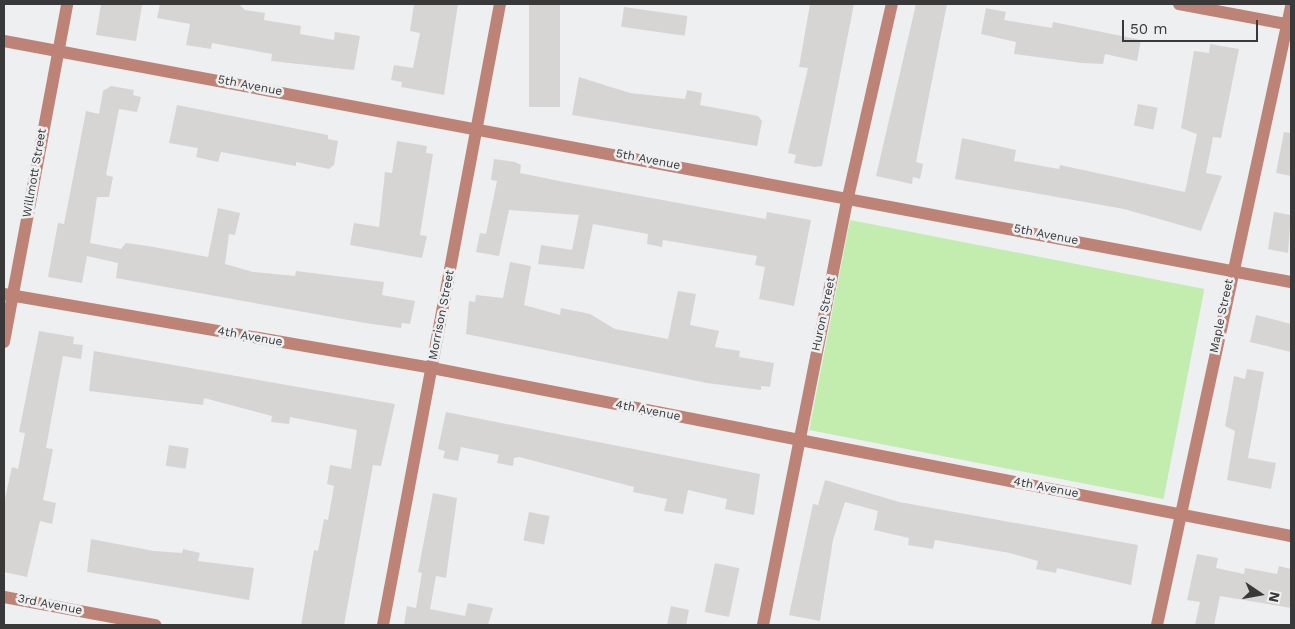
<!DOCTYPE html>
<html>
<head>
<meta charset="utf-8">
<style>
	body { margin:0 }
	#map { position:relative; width:1295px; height:629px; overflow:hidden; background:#eeeff1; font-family:"Work Sans",sans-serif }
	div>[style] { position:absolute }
	.green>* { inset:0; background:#c3ecaf; transform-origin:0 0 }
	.building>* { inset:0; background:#d7d5d4; transform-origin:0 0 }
	.minor>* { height:12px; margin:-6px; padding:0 6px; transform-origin:6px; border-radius:6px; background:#bd8376 }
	span { translate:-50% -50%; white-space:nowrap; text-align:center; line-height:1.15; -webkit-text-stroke:5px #eeeff1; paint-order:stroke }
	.street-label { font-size:12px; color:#39393a }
	.frame { position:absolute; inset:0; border:5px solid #39393a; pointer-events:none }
	.north { position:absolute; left:1235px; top:569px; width:50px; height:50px; -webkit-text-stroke:4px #eeeff1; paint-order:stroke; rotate:102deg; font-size:14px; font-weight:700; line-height:20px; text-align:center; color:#39393a }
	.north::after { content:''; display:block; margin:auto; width:18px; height:22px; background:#39393a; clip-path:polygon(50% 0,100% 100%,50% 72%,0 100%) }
	.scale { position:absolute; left:1122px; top:20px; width:136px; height:22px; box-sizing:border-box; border:2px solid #39393a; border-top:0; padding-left:6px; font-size:15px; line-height:18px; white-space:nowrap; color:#39393a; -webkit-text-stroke:4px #eeeff1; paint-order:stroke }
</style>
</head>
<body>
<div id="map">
	<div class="green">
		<div style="left:850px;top:220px;width:361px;height:214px;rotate:11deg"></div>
	</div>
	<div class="building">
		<div style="clip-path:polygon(101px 4px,142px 5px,136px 41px,96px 35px)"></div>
		<div style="clip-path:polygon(160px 4px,239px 4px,245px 10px,265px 13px,264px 20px,301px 26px,300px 34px,334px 40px,335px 32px,360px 36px,354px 70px,271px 61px,272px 54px,212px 43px,211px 49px,186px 45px,190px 24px,157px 18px)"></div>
		<div style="clip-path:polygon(414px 4px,458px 4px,444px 95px,401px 87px,402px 82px,391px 80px,394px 65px,413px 68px,420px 33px,410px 31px)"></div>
		<div style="left:529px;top:4px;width:31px;height:103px"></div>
		<div style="clip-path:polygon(810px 4px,854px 4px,822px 166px,815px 167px,794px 163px,796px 155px,788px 153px,808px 68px,799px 67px)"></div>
		<div style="clip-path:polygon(916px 4px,947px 4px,916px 162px,923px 164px,920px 179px,913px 177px,912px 184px,876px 176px)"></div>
		<div style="left:624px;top:7px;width:64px;height:20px;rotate:8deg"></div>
		<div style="clip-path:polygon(986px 8px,1006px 12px,1004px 20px,1052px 28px,1053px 22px,1141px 40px,1137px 61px,1105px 54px,1103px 64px,1082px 63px,1014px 54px,1016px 42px,981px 34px)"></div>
		<div style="clip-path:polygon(1210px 44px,1239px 49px,1221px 138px,1213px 137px,1206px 173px,1222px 176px,1201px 231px,1124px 209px,955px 179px,962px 138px,1016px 150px,1014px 161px,1059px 169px,1060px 165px,1185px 192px,1197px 134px,1181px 128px,1194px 51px,1209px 53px)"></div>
		<div style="clip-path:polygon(579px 77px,630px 93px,685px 99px,687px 90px,702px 93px,700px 105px,758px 116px,762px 121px,757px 146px,572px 115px)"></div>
		<div style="clip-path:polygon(111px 86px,134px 90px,133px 95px,141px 97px,137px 112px,119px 109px,106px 175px,113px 177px,109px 197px,97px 197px,90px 243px,121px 249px,126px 243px,148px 246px,208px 257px,218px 208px,240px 213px,235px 235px,229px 234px,225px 264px,253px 272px,295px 276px,296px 271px,384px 282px,382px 295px,415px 301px,410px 324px,402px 323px,401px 328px,365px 323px,116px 278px,118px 263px,87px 256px,82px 283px,48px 277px,58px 223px,64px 224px,86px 111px,99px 114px,103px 91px)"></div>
		<div style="left:1138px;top:104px;width:20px;height:22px;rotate:11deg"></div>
		<div style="clip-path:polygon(177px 105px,328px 135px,328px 139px,338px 141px,334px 165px,329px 169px,296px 162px,296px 166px,221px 152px,218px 162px,196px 157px,198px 148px,169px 143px)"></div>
		<div style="clip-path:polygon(1284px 132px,1291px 133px,1291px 176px,1276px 173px)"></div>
		<div style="clip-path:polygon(397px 141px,427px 146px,426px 153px,433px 154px,420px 235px,427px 236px,422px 258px,350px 245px,354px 223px,379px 227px,385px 172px,392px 173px)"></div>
		<div style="clip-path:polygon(494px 159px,515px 162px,521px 165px,520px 173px,559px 181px,766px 219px,767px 212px,811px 220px,794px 306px,759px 299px,765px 267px,755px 265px,757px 256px,663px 240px,662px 247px,647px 244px,648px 234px,593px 224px,584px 269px,538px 264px,541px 245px,572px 250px,579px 215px,509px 210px,499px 256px,476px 252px,480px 233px,486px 234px,497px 181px,491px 180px)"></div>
		<div style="clip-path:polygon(1274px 212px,1291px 215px,1288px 253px,1268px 249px)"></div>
		<div style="clip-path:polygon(510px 262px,531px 266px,524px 305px,560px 315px,561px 308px,590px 314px,615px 329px,668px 339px,678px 291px,696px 294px,690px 325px,719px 331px,715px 347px,740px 351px,739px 357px,774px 363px,770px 387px,761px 386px,761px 390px,707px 383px,466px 334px,469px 301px,475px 302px,476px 295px,503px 298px)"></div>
		<div style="clip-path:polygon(1256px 315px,1291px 324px,1291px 352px,1250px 342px)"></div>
		<div style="clip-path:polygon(39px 331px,74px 337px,73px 344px,83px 345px,81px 359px,63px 356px,46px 448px,53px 449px,43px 500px,56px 503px,52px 524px,40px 521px,27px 577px,4px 572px,4px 503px,12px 467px,18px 469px,25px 433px,19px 432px)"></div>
		<div style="clip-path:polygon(94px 351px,395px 404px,381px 466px,373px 465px,344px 625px,301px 625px,314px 550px,318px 551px,324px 519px,328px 520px,334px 486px,327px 484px,330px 465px,351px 469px,357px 430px,290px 417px,289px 424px,271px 422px,272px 416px,204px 398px,203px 405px,89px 391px)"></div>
		<div style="clip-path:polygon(1247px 369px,1264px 372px,1248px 458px,1276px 463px,1271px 489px,1227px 480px,1235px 431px,1225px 426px,1234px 376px,1245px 379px)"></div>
		<div style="clip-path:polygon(446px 412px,760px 474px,754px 515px,725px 509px,727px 499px,688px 490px,683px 514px,664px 511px,667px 499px,633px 492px,634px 487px,519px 457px,514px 458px,513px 466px,497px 463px,499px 455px,461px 447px,458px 461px,443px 458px,445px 451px,438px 449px)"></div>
		<div style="left:169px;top:445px;width:20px;height:21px;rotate:9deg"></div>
		<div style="clip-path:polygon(825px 480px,899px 502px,1138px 545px,1131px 585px,1057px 568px,1056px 573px,1036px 569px,1038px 561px,1010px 553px,935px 540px,933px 549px,908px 545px,909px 538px,874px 530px,878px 511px,845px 502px,833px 540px,820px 621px,789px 615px,813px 504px,818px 505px)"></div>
		<div style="clip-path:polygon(433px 493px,457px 498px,446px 578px,436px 576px,430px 609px,465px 616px,468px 603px,493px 608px,488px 625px,404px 625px,407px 606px,416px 608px,422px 573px,418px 572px)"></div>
		<div style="left:529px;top:512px;width:21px;height:29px;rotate:11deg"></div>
		<div style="clip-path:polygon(91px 539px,154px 551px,182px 553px,183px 549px,200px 553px,198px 561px,254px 568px,249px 600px,87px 572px)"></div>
		<div style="clip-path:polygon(1197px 554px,1218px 558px,1216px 568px,1244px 574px,1245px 568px,1277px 574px,1279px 566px,1291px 569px,1291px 608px,1220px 596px,1214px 625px,1195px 625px,1200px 602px,1187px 600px)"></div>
		<div style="left:715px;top:563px;width:25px;height:50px;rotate:12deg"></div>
		<div style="clip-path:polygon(671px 606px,689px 610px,686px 625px,667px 625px)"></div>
	</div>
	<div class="minor">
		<div style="left:1179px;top:4px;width:114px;rotate:10.6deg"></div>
		<div style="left:4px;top:41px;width:1309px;rotate:10.61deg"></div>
		<div style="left:4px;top:294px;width:434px;rotate:9.8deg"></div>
		<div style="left:432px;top:368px;width:875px;rotate:11.07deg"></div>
		<div style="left:4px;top:342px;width:344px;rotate:-79.4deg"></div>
		<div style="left:4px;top:597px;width:154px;rotate:10.5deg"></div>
		<div style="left:383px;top:625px;width:632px;rotate:-79.33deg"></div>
		<div style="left:763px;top:625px;width:436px;rotate:-78.8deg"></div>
		<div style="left:848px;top:197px;width:198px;rotate:-77.2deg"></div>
		<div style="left:1157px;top:625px;width:632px;rotate:-77.77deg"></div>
	</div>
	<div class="street-label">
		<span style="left:250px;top:86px;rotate:11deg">5th Avenue</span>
		<span style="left:648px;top:160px;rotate:11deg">5th Avenue</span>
		<span style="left:35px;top:173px;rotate:-80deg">Willmott Street</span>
		<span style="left:1046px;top:235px;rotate:11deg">5th Avenue</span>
		<span style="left:824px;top:314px;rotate:-78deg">Huron Street</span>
		<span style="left:442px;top:315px;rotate:-79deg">Morrison Street</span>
		<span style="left:1222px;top:316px;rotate:-78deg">Maple Street</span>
		<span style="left:250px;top:337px;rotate:10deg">4th Avenue</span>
		<span style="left:648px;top:411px;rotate:11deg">4th Avenue</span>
		<span style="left:1046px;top:488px;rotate:11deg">4th Avenue</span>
		<span style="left:50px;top:605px;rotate:11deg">3rd Avenue</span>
	</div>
	<div class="frame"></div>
	<div class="north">N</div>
	<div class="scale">50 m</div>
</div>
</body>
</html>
